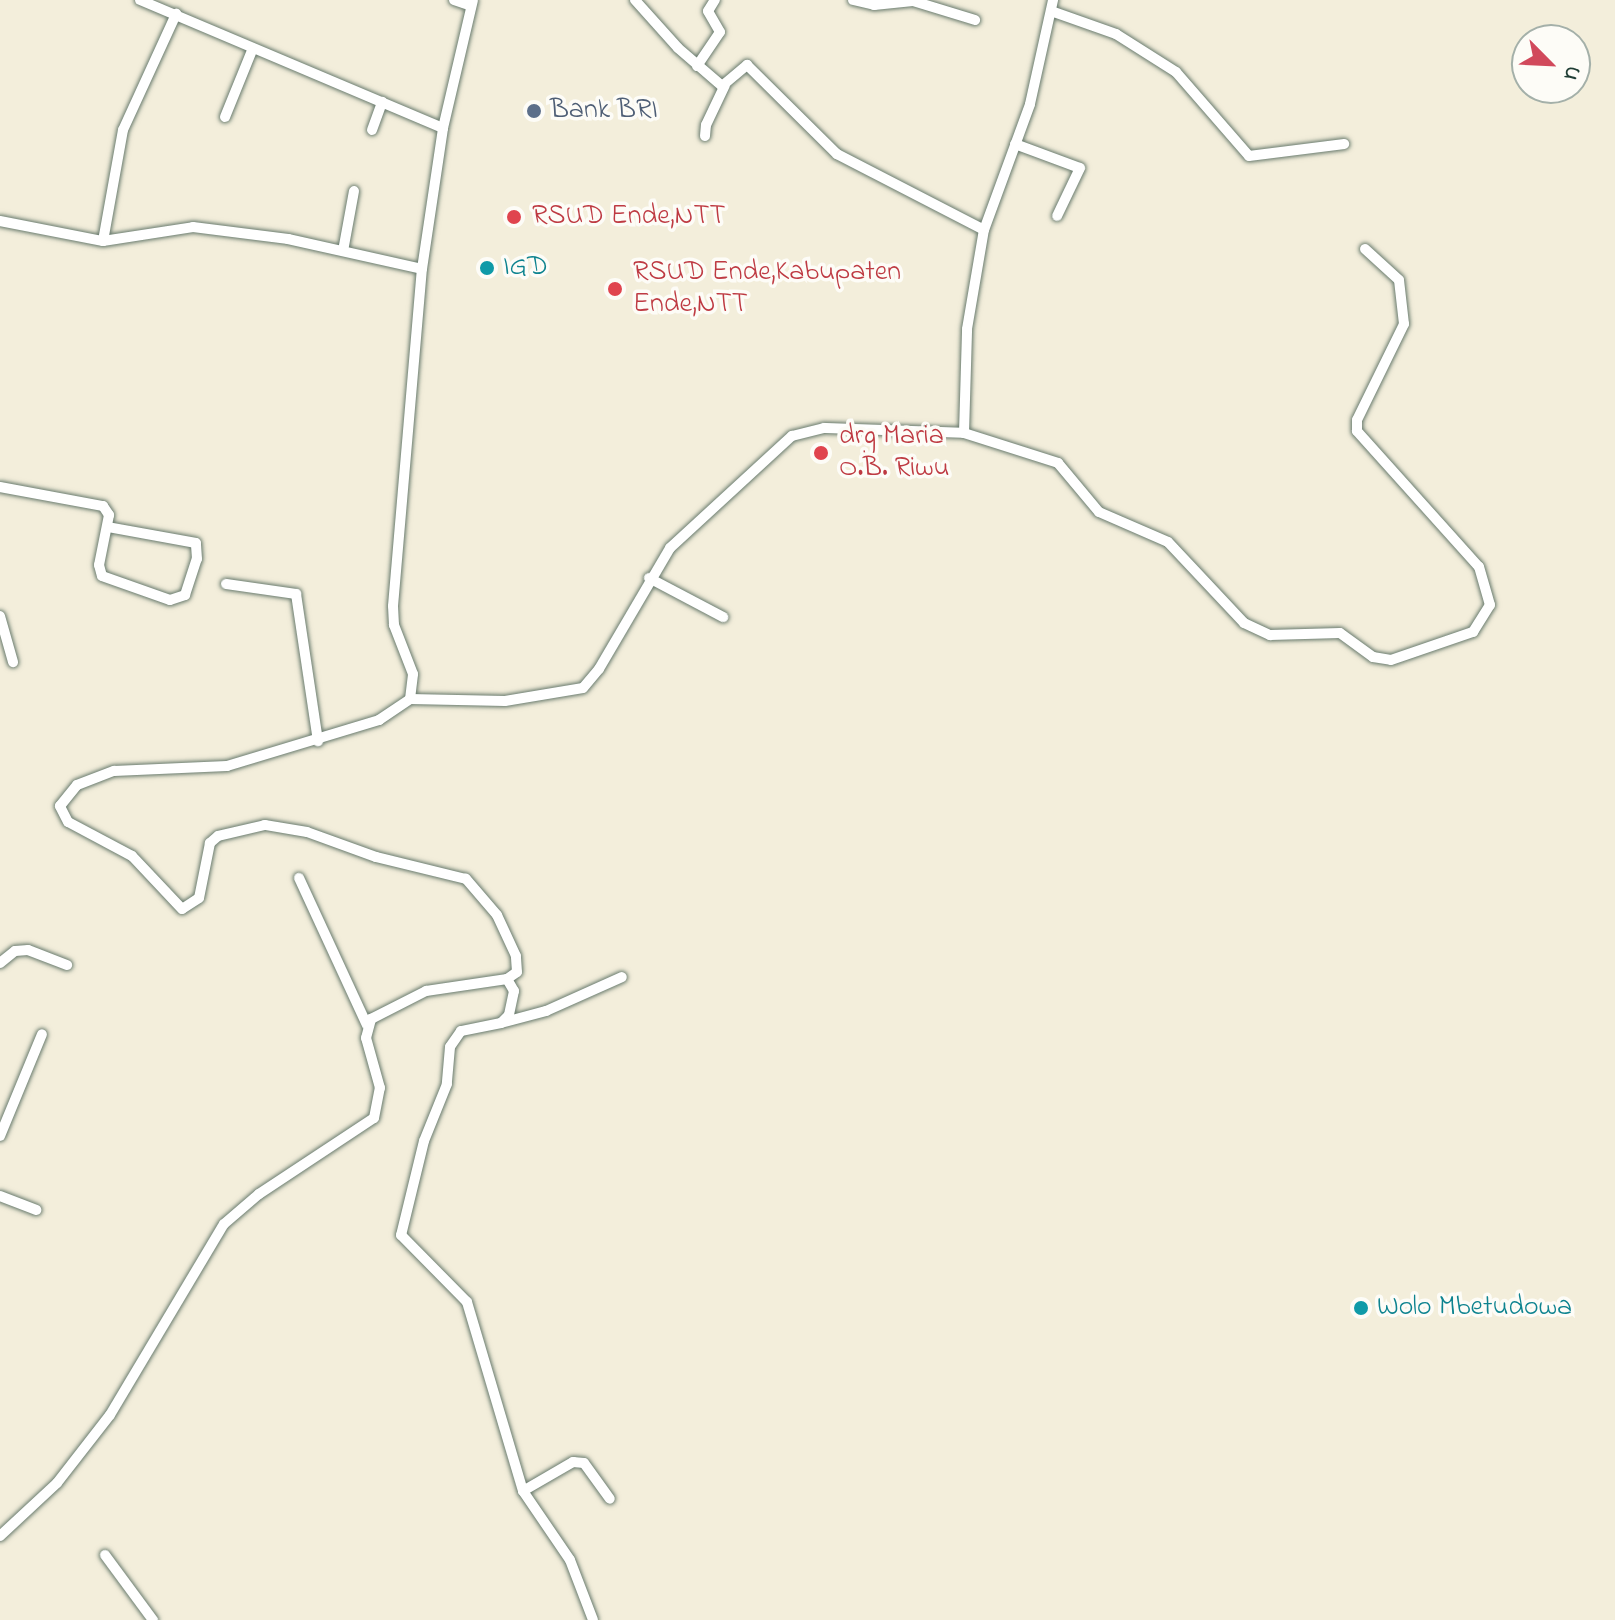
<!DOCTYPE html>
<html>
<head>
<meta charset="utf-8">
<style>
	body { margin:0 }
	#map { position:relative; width:1615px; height:1620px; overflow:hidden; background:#f3eedb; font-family:"Indie Flower",sans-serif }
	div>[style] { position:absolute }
	.roads { filter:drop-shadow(0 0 2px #697b6e) drop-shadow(0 0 2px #697b6e) }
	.street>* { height:10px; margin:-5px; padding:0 5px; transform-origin:5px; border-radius:5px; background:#fff }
	.dots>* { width:22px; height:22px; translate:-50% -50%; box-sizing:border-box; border:4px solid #fdfcf7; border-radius:50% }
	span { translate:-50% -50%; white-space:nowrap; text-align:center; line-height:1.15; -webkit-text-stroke:7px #fdfcf7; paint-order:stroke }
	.service-label { font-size:28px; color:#4e5e75 }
	.left { translate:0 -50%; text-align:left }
	.health-label { font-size:28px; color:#be3a42 }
	.culture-label { font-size:28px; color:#0d838f }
	.north { position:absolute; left:1511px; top:24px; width:80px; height:80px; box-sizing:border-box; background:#fdfcf7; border:2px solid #a4b0a9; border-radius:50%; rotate:114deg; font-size:22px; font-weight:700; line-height:32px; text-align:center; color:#1f3d34 }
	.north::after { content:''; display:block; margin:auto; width:28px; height:36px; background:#d1495b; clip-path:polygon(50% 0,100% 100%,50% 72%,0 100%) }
</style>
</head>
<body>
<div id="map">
	<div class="roads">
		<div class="street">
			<div style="left:140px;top:0;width:329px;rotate:22.9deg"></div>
			<div style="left:454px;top:0;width:18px;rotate:19deg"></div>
			<div style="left:635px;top:0;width:64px;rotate:48.1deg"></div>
			<div style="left:678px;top:48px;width:58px;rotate:40.8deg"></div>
			<div style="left:722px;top:86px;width:33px;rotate:-40deg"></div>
			<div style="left:747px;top:65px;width:127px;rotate:44.7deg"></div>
			<div style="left:837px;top:154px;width:165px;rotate:27.3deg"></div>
			<div style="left:853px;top:0;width:22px;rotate:13deg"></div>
			<div style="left:874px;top:5px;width:39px;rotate:-6deg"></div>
			<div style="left:913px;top:1px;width:65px;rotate:17deg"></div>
			<div style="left:1051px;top:11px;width:69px;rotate:19.5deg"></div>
			<div style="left:1116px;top:34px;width:71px;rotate:32.3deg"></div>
			<div style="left:1176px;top:72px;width:111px;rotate:49deg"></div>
			<div style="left:1249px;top:156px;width:96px;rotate:-7.2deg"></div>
			<div style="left:697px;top:66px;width:41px;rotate:-55.9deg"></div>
			<div style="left:720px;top:32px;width:24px;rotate:-120deg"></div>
			<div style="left:708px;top:11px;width:13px;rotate:-58deg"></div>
			<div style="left:225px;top:117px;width:74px;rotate:-67.9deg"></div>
			<div style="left:372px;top:130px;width:30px;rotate:-70deg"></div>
			<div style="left:705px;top:136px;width:11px;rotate:-85deg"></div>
			<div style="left:706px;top:125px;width:44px;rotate:-64.6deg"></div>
			<div style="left:1015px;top:144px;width:69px;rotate:20.3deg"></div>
			<div style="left:1080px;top:168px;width:53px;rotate:115.6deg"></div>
			<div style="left:0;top:221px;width:105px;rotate:11deg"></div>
			<div style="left:103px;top:241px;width:91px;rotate:-8.8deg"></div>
			<div style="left:193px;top:227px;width:96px;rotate:7.2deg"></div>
			<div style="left:288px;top:239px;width:137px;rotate:12.6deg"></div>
			<div style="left:103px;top:241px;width:113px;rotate:-79.8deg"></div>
			<div style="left:123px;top:130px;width:128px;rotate:-65.4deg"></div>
			<div style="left:343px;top:251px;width:61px;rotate:-79.6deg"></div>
			<div style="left:964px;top:433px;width:99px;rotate:17.7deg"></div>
			<div style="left:1058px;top:463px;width:64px;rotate:50.1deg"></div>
			<div style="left:1099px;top:512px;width:75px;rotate:23.5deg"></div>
			<div style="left:1168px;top:542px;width:111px;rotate:46.8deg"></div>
			<div style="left:1244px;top:623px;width:29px;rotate:25deg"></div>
			<div style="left:1270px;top:635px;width:70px;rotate:-1.6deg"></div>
			<div style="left:1340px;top:633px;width:41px;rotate:36deg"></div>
			<div style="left:1373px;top:657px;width:18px;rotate:9deg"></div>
			<div style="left:1391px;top:660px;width:87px;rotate:-18.9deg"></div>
			<div style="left:1473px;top:632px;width:32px;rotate:-58deg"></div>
			<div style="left:1490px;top:605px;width:40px;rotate:-106deg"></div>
			<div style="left:1479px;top:567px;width:183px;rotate:-131.9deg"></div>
			<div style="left:1357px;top:431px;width:11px;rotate:-90deg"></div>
			<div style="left:1357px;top:420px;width:107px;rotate:-63.9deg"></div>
			<div style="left:1404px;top:324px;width:44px;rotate:-96.5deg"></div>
			<div style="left:1399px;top:280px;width:46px;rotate:-137.6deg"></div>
			<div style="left:0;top:487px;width:105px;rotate:10.5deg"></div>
			<div style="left:103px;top:506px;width:11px;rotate:56deg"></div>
			<div style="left:109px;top:515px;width:51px;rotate:101.3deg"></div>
			<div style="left:99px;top:565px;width:11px;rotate:75deg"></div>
			<div style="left:102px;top:576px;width:72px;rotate:19.4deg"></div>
			<div style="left:170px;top:600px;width:16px;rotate:-18deg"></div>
			<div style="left:185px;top:595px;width:38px;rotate:-72deg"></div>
			<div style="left:197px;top:559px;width:16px;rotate:-94deg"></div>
			<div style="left:196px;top:543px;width:89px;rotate:-169.7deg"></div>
			<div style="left:649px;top:578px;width:84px;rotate:27.8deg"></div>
			<div style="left:226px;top:584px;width:71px;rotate:8.1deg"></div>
			<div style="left:296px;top:594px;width:149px;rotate:81.5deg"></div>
			<div style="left:0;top:616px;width:48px;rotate:74.2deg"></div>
			<div style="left:410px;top:699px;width:95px;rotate:1.2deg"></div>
			<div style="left:505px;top:701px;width:79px;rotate:-9.5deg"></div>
			<div style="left:583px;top:688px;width:25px;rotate:-50deg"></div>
			<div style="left:599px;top:669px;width:140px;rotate:-59.6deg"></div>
			<div style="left:670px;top:548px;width:166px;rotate:-42.6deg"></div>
			<div style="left:792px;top:436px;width:33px;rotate:-14deg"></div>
			<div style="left:824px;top:428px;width:140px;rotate:2deg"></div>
			<div style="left:964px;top:433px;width:104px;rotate:-88.3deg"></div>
			<div style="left:967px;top:329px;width:100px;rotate:-80.3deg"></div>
			<div style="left:984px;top:230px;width:134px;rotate:-69.9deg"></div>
			<div style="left:1030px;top:104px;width:107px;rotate:-77.5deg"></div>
			<div style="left:299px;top:878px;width:162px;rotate:65.2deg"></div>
			<div style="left:0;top:963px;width:19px;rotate:-39deg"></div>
			<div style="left:15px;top:951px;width:13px;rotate:-4deg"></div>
			<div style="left:28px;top:950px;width:42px;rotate:21deg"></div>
			<div style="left:507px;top:979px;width:14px;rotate:60deg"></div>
			<div style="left:514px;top:991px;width:25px;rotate:102deg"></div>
			<div style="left:509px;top:1015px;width:11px;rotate:135deg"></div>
			<div style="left:501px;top:1023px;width:41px;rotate:168.7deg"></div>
			<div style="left:461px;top:1031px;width:19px;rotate:125deg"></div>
			<div style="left:450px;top:1047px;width:37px;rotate:95deg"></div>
			<div style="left:447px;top:1084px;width:61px;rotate:112deg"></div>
			<div style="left:424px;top:1141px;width:97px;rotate:103.7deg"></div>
			<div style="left:401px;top:1235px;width:94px;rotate:45.4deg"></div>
			<div style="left:467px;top:1302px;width:197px;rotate:73.5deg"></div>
			<div style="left:523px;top:1491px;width:83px;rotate:55.7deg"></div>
			<div style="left:570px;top:1560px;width:64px;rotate:69deg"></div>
			<div style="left:501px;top:1023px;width:47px;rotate:-14.9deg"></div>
			<div style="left:546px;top:1011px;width:83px;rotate:-24.1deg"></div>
			<div style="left:0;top:1136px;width:110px;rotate:-67.6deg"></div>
			<div style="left:0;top:1196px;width:39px;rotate:21deg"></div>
			<div style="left:523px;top:1491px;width:58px;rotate:-30.1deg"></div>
			<div style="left:573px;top:1462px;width:11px;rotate:5deg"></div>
			<div style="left:584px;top:1463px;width:44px;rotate:54.2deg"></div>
			<div style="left:0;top:1536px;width:78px;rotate:-42.9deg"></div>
			<div style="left:57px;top:1483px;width:86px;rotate:-52.1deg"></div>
			<div style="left:110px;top:1415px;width:222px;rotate:-59.2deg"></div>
			<div style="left:224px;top:1224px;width:46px;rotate:-40.6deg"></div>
			<div style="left:259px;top:1194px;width:138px;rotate:-33.5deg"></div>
			<div style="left:374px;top:1118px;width:31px;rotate:-79deg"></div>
			<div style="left:380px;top:1088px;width:52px;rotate:-105.6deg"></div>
			<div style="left:366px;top:1038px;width:20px;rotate:-75deg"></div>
			<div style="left:371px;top:1019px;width:62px;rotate:-27deg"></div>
			<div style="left:426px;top:991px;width:82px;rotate:-8.4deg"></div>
			<div style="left:507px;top:979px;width:12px;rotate:-35deg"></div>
			<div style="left:517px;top:972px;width:16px;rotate:-94deg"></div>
			<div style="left:516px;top:956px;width:45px;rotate:-114.9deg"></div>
			<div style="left:497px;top:915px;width:48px;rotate:-130.7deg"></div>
			<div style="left:466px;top:879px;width:93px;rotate:-166.3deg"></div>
			<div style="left:376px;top:857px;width:73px;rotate:-160.1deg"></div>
			<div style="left:307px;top:832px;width:43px;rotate:-170.5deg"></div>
			<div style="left:265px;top:825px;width:48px;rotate:166.8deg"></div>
			<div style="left:218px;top:836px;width:11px;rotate:139deg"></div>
			<div style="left:210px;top:843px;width:56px;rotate:101.3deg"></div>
			<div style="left:199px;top:898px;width:20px;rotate:147deg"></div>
			<div style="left:182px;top:909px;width:73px;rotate:-133.3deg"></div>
			<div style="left:132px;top:856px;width:72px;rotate:-152deg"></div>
			<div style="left:68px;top:822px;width:18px;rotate:-117deg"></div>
			<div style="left:60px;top:806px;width:27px;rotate:-51deg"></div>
			<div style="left:77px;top:785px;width:40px;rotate:-21deg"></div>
			<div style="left:114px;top:771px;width:113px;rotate:-2.5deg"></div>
			<div style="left:227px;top:766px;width:159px;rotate:-16.8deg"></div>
			<div style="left:379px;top:720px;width:37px;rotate:-34deg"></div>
			<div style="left:410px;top:699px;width:25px;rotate:-83deg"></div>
			<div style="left:413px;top:674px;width:53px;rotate:-111.2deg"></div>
			<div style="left:394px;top:625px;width:19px;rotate:-93deg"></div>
			<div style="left:393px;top:606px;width:338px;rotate:-85.1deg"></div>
			<div style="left:422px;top:269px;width:143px;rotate:-81.5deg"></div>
			<div style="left:443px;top:128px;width:131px;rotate:-76.8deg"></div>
			<div style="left:105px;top:1555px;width:81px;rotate:53.6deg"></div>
		</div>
	</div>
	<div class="dots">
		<div style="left:534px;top:111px;background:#5c6f8a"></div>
		<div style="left:514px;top:217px;background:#e0444e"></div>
		<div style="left:487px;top:268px;background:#0f9aa8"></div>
		<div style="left:615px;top:289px;background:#e0444e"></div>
		<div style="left:821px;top:453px;background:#e0444e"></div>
		<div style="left:1361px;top:1308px;background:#0f9aa8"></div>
	</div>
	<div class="service-label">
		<span class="left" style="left:550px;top:111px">Bank BRI</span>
	</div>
	<div class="health-label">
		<span class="left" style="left:532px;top:217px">RSUD Ende,NTT</span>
		<span class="left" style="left:633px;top:289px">RSUD Ende,Kabupaten<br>Ende,NTT</span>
		<span class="left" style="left:839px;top:453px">drg Maria<br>O.B. Riwu</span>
	</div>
	<div class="culture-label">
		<span class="left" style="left:503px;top:268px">IGD</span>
		<span class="left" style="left:1377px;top:1308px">Wolo Mbetudowa</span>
	</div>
	<div class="north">U</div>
</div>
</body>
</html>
